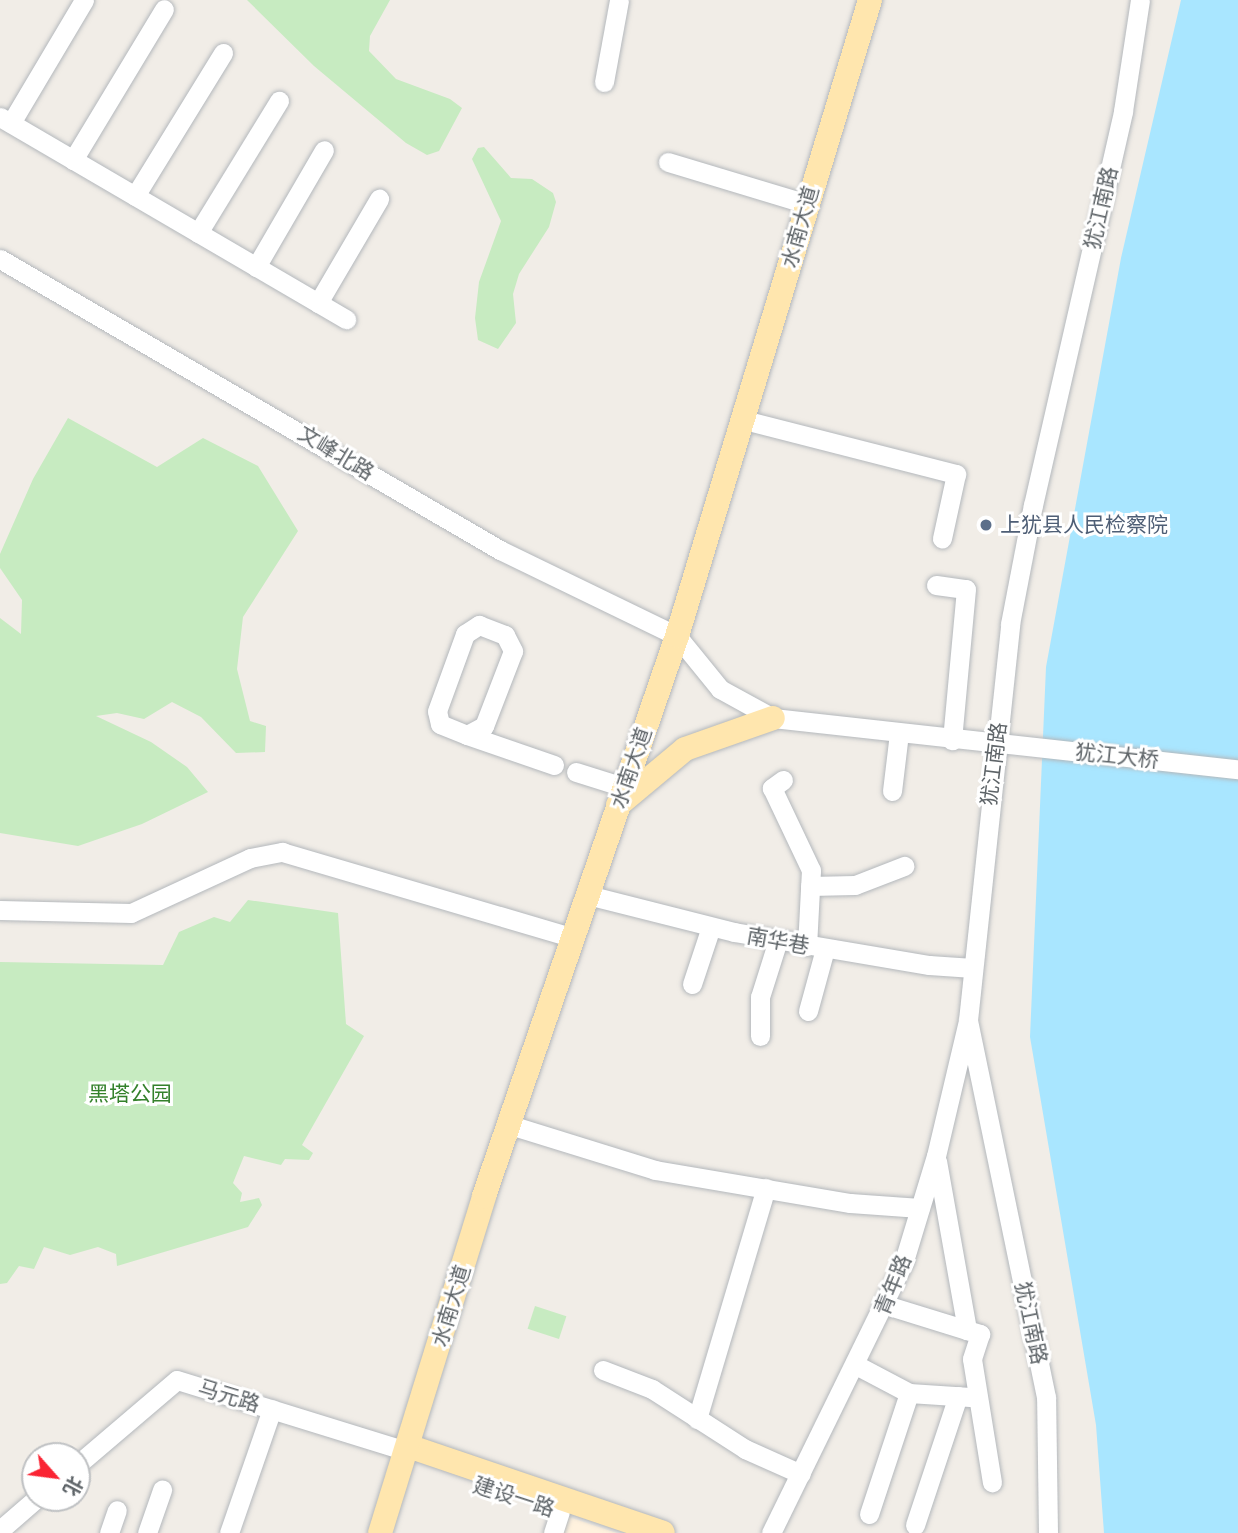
<!DOCTYPE html>
<html>
<head>
<meta charset="utf-8">
<style>
	body { margin:0 }
	#map { position:relative; width:1238px; height:1533px; overflow:hidden; background:#f1ede7; font-family:Jost,"Noto Sans SC",sans-serif }
	div>[style] { position:absolute }
	.commercial>* { inset:0; background:#fff2de }
	.green>* { inset:0; background:#c7ebc1; transform-origin:0 0 }
	.water>* { inset:0; background:#a9e6ff }
	.roads { filter:drop-shadow(0 0 2px #b4b8bc) drop-shadow(0 0 2px #b4b8bc) }
	.minor>* { height:19px; margin:-9.5px; padding:0 9.5px; transform-origin:9.5px; border-radius:9.5px; background:#fff }
	.major>* { height:24px; margin:-12px; padding:0 12px; transform-origin:12px; border-radius:12px; background:#ffe6ae }
	.dots>* { width:19px; height:19px; translate:-50% -50%; box-sizing:border-box; border:4px solid #fff; border-radius:50% }
	span { translate:-50% -50%; white-space:nowrap; text-align:center; line-height:1.15; -webkit-text-stroke:6px #fff; paint-order:stroke }
	.street-label { font-size:21px; color:#5e6468 }
	.service-label { font-size:21px; color:#4e5e75 }
	.left { translate:0 -50%; text-align:left }
	.park-label { font-size:21px; color:#34812b }
	.north { position:absolute; left:21px; top:1442px; width:70px; height:70px; box-sizing:border-box; background:#fff; border:2px solid #bfc1c3; border-radius:50%; rotate:118deg; font-size:19px; font-weight:700; line-height:28px; text-align:center; color:#5e6468 }
	.north::after { content:''; display:block; margin:auto; width:24px; height:32px; background:#fa2433; clip-path:polygon(50% 0,100% 100%,50% 72%,0 100%) }
</style>
</head>
<body>
<div id="map">
	<div class="commercial">
		<div style="clip-path:polygon(551px 1511px,617px 1533px,543px 1533px)"></div>
	</div>
	<div class="green">
		<div style="clip-path:polygon(247px 0,390px 0,370px 36px,369px 51px,396px 79px,450px 99px,462px 108px,439px 151px,427px 155px,406px 143px,314px 66px)"></div>
		<div style="clip-path:polygon(484px 147px,511px 178px,532px 179px,553px 193px,556px 202px,549px 227px,519px 274px,513px 294px,516px 323px,498px 349px,478px 340px,475px 318px,479px 282px,501px 221px,472px 159px,478px 148px)"></div>
		<div style="clip-path:polygon(68px 418px,157px 467px,203px 438px,258px 466px,298px 531px,243px 617px,237px 669px,250px 721px,266px 726px,265px 752px,236px 753px,201px 717px,172px 702px,144px 719px,117px 713px,96px 716px,151px 742px,187px 767px,208px 792px,142px 824px,78px 846px,0 833px,0 618px,21px 634px,22px 600px,0 568px,0 554px,33px 479px)"></div>
		<div style="clip-path:polygon(248px 900px,338px 913px,346px 1024px,364px 1036px,302px 1145px,313px 1153px,309px 1160px,285px 1159px,281px 1165px,244px 1156px,233px 1183px,242px 1193px,240px 1202px,259px 1198px,262px 1205px,248px 1227px,117px 1266px,116px 1254px,98px 1247px,70px 1255px,44px 1247px,34px 1269px,19px 1266px,7px 1283px,0 1284px,0 962px,163px 965px,179px 932px,214px 917px,230px 922px)"></div>
		<div style="left:535px;top:1306px;width:33px;height:24px;rotate:18deg"></div>
	</div>
	<div class="water">
		<div style="clip-path:polygon(1181px 0,1238px 0,1238px 1533px,1104px 1533px,1096px 1425px,1030px 1037px,1046px 667px,1121px 258px)"></div>
	</div>
	<div class="roads">
		<div class="minor">
			<div style="left:604px;top:82px;width:83px;rotate:-79.6deg"></div>
			<div style="left:0;top:117px;width:401px;rotate:30.3deg"></div>
			<div style="left:11px;top:123px;width:143px;rotate:-59.3deg"></div>
			<div style="left:73px;top:160px;width:176px;rotate:-58.9deg"></div>
			<div style="left:668px;top:162px;width:145px;rotate:16.8deg"></div>
			<div style="left:135px;top:196px;width:168px;rotate:-58.4deg"></div>
			<div style="left:198px;top:233px;width:155px;rotate:-58.5deg"></div>
			<div style="left:0;top:259px;width:579px;rotate:30.2deg"></div>
			<div style="left:500px;top:550px;width:197px;rotate:25.9deg"></div>
			<div style="left:677px;top:636px;width:68px;rotate:50.9deg"></div>
			<div style="left:720px;top:689px;width:60px;rotate:28.7deg"></div>
			<div style="left:773px;top:718px;width:468px;rotate:6.3deg"></div>
			<div style="left:256px;top:267px;width:135px;rotate:-59.8deg"></div>
			<div style="left:318px;top:303px;width:121px;rotate:-59.6deg"></div>
			<div style="left:744px;top:420px;width:219px;rotate:14.3deg"></div>
			<div style="left:956px;top:474px;width:66px;rotate:102.3deg"></div>
			<div style="left:936px;top:585px;width:30px;rotate:8deg"></div>
			<div style="left:966px;top:589px;width:152px;rotate:95.3deg"></div>
			<div style="left:479px;top:625px;width:28px;rotate:21deg"></div>
			<div style="left:505px;top:635px;width:18px;rotate:63deg"></div>
			<div style="left:513px;top:651px;width:80px;rotate:111.1deg"></div>
			<div style="left:484px;top:726px;width:19px;rotate:152deg"></div>
			<div style="left:467px;top:735px;width:29px;rotate:-158deg"></div>
			<div style="left:440px;top:724px;width:13px;rotate:-103deg"></div>
			<div style="left:437px;top:711px;width:82px;rotate:-70deg"></div>
			<div style="left:465px;top:634px;width:17px;rotate:-33deg"></div>
			<div style="left:467px;top:735px;width:92px;rotate:19deg"></div>
			<div style="left:576px;top:772px;width:50px;rotate:17.4deg"></div>
			<div style="left:783px;top:780px;width:14px;rotate:144deg"></div>
			<div style="left:772px;top:788px;width:91px;rotate:64.6deg"></div>
			<div style="left:811px;top:870px;width:76px;rotate:93deg"></div>
			<div style="left:892px;top:791px;width:58px;rotate:-83.1deg"></div>
			<div style="left:810px;top:886px;width:45px;rotate:-1.3deg"></div>
			<div style="left:855px;top:885px;width:53px;rotate:-21.2deg"></div>
			<div style="left:588px;top:895px;width:151px;rotate:14.2deg"></div>
			<div style="left:734px;top:932px;width:198px;rotate:9.6deg"></div>
			<div style="left:929px;top:965px;width:44px;rotate:3.9deg"></div>
			<div style="left:0;top:910px;width:131px;rotate:1.3deg"></div>
			<div style="left:131px;top:913px;width:131px;rotate:-24.8deg"></div>
			<div style="left:250px;top:858px;width:33px;rotate:-11deg"></div>
			<div style="left:282px;top:852px;width:304px;rotate:16.4deg"></div>
			<div style="left:692px;top:984px;width:60px;rotate:-71.6deg"></div>
			<div style="left:808px;top:1011px;width:64px;rotate:-74.7deg"></div>
			<div style="left:760px;top:1036px;width:39px;rotate:-90deg"></div>
			<div style="left:760px;top:997px;width:60px;rotate:-72.5deg"></div>
			<div style="left:510px;top:1125px;width:152px;rotate:17.2deg"></div>
			<div style="left:655px;top:1170px;width:198px;rotate:9.6deg"></div>
			<div style="left:850px;top:1203px;width:70px;rotate:4.1deg"></div>
			<div style="left:937px;top:1161px;width:172px;rotate:79.9deg"></div>
			<div style="left:967px;top:1330px;width:14px;rotate:17deg"></div>
			<div style="left:980px;top:1334px;width:26px;rotate:108deg"></div>
			<div style="left:972px;top:1359px;width:125px;rotate:80.8deg"></div>
			<div style="left:886px;top:1305px;width:85px;rotate:17.2deg"></div>
			<div style="left:856px;top:1365px;width:60px;rotate:27.8deg"></div>
			<div style="left:909px;top:1393px;width:61px;rotate:3.8deg"></div>
			<div style="left:603px;top:1370px;width:53px;rotate:21.2deg"></div>
			<div style="left:652px;top:1389px;width:111px;rotate:32.8deg"></div>
			<div style="left:745px;top:1449px;width:61px;rotate:24.1deg"></div>
			<div style="left:697px;top:1419px;width:241px;rotate:-73.4deg"></div>
			<div style="left:77px;top:1465px;width:131px;rotate:-40.4deg"></div>
			<div style="left:177px;top:1380px;width:241px;rotate:17.2deg"></div>
			<div style="left:869px;top:1514px;width:127px;rotate:-71.7deg"></div>
			<div style="left:915px;top:1525px;width:136px;rotate:-71.6deg"></div>
			<div style="left:0;top:1530px;width:49px;rotate:-40.9deg"></div>
			<div style="left:109px;top:1533px;width:24px;rotate:-71deg"></div>
			<div style="left:147px;top:1533px;width:46px;rotate:-70.8deg"></div>
			<div style="left:229px;top:1533px;width:131px;rotate:-70.9deg"></div>
			<div style="left:553px;top:1533px;width:22px;rotate:-72deg"></div>
			<div style="left:771px;top:1533px;width:303px;rotate:-63.9deg"></div>
			<div style="left:904px;top:1261px;width:110px;rotate:-73.1deg"></div>
			<div style="left:936px;top:1156px;width:135px;rotate:-76.7deg"></div>
			<div style="left:1048px;top:1533px;width:136px;rotate:-90.8deg"></div>
			<div style="left:1046px;top:1397px;width:385px;rotate:-101.7deg"></div>
			<div style="left:968px;top:1020px;width:398px;rotate:-83.9deg"></div>
			<div style="left:1010px;top:624px;width:121px;rotate:-79.1deg"></div>
			<div style="left:1033px;top:505px;width:404px;rotate:-77.1deg"></div>
			<div style="left:1123px;top:111px;width:112px;rotate:-81.3deg"></div>
		</div>
		<div class="major">
			<div style="left:618px;top:805px;width:87px;rotate:-39.9deg"></div>
			<div style="left:685px;top:749px;width:93px;rotate:-19.4deg"></div>
			<div style="left:408px;top:1446px;width:269px;rotate:18.8deg"></div>
			<div style="left:380px;top:1533px;width:353px;rotate:-72.8deg"></div>
			<div style="left:484px;top:1196px;width:592px;rotate:-70.98deg"></div>
			<div style="left:677px;top:636px;width:665px;rotate:-73.12deg"></div>
		</div>
	</div>
	<div class="dots">
		<div style="left:986px;top:525px;background:#5c6f8a"></div>
	</div>
	<div class="street-label">
		<span style="left:1101px;top:208px;rotate:-77deg">犹江南路</span>
		<span style="left:800px;top:227px;rotate:-74deg">水南大道</span>
		<span style="left:336px;top:453px;rotate:31deg">文峰北路</span>
		<span style="left:1117px;top:756px;rotate:6deg">犹江大桥</span>
		<span style="left:994px;top:764px;rotate:-83deg">犹江南路</span>
		<span style="left:631px;top:768px;rotate:-71deg">水南大道</span>
		<span style="left:778px;top:941px;rotate:10deg">南华巷</span>
		<span style="left:893px;top:1285px;rotate:-68deg">青年路</span>
		<span style="left:451px;top:1306px;rotate:-73deg">水南大道</span>
		<span style="left:1031px;top:1323px;rotate:78deg">犹江南路</span>
		<span style="left:229px;top:1396px;rotate:17deg">马元路</span>
		<span style="left:514px;top:1497px;rotate:18deg">建设一路</span>
	</div>
	<div class="service-label">
		<span class="left" style="left:1000px;top:525px">上犹县人民检察院</span>
	</div>
	<div class="park-label">
		<span style="left:130px;top:1094px">黑塔公园</span>
	</div>
	<div class="north">北</div>
</div>
</body>
</html>
